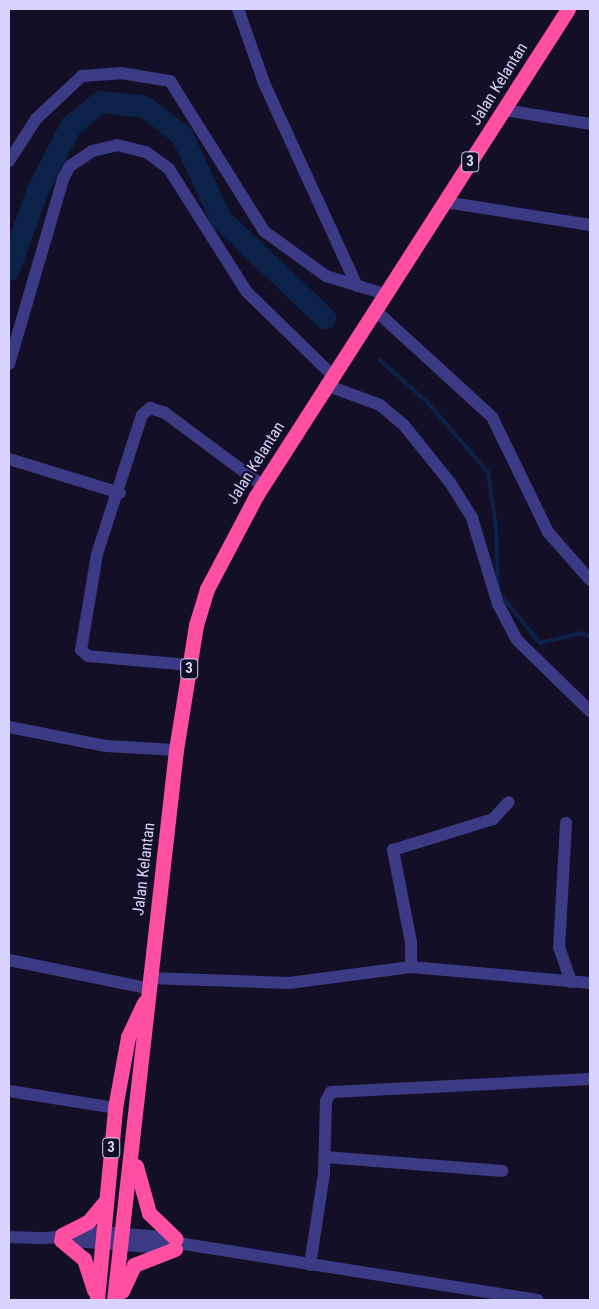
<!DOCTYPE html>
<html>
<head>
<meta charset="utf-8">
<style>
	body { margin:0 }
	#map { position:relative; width:599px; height:1309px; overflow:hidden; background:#130f26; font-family:"Roboto Condensed",sans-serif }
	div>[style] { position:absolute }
	.stream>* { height:4px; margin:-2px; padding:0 2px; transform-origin:2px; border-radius:2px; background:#0c2248 }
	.river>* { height:22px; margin:-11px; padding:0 11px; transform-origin:11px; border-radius:11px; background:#0c2248 }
	.minor>* { height:12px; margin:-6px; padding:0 6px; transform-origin:6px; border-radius:6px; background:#3d3a85 }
	.highway>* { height:15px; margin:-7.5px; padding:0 7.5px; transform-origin:7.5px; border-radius:7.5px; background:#ff4fa3 }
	span { translate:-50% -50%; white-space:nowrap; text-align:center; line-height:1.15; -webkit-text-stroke:4.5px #130f26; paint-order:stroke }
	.shield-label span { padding:1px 4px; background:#130f26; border:1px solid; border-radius:4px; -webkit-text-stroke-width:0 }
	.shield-label { font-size:15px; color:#d9d4ff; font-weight:700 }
	.street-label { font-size:16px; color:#d9d4ff }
	.frame { position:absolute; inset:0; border:10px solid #d9d4ff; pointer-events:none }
</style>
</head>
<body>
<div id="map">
	<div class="stream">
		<div style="left:380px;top:360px;width:63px;rotate:41.8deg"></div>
		<div style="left:427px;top:402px;width:93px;rotate:48.9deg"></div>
		<div style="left:488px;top:472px;width:56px;rotate:81.7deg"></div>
		<div style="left:496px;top:527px;width:58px;rotate:88deg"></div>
		<div style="left:500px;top:594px;width:63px;rotate:50.8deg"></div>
		<div style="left:540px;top:643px;width:42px;rotate:-13.7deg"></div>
		<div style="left:581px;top:633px;width:10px;rotate:24deg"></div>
	</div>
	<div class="river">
		<div style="left:9px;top:270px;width:85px;rotate:-70.1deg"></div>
		<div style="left:38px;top:190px;width:72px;rotate:-62.7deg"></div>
		<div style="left:71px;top:126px;width:38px;rotate:-39deg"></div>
		<div style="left:101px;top:102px;width:44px;rotate:6.5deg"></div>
		<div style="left:145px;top:107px;width:46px;rotate:37.1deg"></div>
		<div style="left:182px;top:135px;width:93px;rotate:65.1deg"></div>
		<div style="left:221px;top:219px;width:144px;rotate:43.6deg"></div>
	</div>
	<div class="minor">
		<div style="left:238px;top:9px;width:78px;rotate:70.6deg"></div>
		<div style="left:264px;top:83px;width:223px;rotate:65.4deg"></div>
		<div style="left:504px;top:110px;width:87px;rotate:9.2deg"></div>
		<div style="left:9px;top:161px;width:50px;rotate:-57.3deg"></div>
		<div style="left:36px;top:119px;width:63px;rotate:-43.1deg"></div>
		<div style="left:82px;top:76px;width:39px;rotate:-4deg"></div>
		<div style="left:121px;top:73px;width:50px;rotate:9.3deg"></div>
		<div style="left:170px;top:81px;width:177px;rotate:57.9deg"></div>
		<div style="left:264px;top:231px;width:77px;rotate:36deg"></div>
		<div style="left:326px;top:276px;width:62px;rotate:17deg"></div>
		<div style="left:445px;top:202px;width:147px;rotate:9deg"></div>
		<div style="left:375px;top:310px;width:159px;rotate:42.4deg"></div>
		<div style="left:492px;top:417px;width:128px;rotate:64deg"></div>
		<div style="left:548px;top:532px;width:64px;rotate:48.8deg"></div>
		<div style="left:9px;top:364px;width:193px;rotate:-73.7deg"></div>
		<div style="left:63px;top:179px;width:15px;rotate:-62deg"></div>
		<div style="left:70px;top:166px;width:27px;rotate:-34deg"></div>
		<div style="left:92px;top:151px;width:26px;rotate:-13deg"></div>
		<div style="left:117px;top:145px;width:30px;rotate:14deg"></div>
		<div style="left:146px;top:152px;width:29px;rotate:36deg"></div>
		<div style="left:169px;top:169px;width:144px;rotate:57.7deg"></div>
		<div style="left:246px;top:291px;width:120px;rotate:44.3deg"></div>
		<div style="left:326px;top:385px;width:58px;rotate:20.3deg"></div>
		<div style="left:380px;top:405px;width:30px;rotate:40deg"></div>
		<div style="left:403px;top:424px;width:77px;rotate:51.3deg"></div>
		<div style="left:451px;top:484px;width:40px;rotate:58deg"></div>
		<div style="left:472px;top:518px;width:90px;rotate:73.2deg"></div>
		<div style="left:498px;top:604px;width:41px;rotate:62.2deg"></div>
		<div style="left:517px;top:640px;width:102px;rotate:44.2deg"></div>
		<div style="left:9px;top:459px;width:116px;rotate:17deg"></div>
		<div style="left:190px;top:665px;width:102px;rotate:-175deg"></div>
		<div style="left:88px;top:656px;width:9px;rotate:-139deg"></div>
		<div style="left:81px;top:650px;width:97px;rotate:-80.5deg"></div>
		<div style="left:97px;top:554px;width:146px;rotate:-72.1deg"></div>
		<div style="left:142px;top:415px;width:11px;rotate:-41deg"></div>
		<div style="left:150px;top:408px;width:16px;rotate:18deg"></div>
		<div style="left:165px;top:413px;width:121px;rotate:36.6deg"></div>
		<div style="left:9px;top:727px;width:99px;rotate:11.1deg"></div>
		<div style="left:106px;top:746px;width:70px;rotate:3.3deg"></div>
		<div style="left:566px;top:823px;width:124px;rotate:93.2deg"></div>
		<div style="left:559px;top:947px;width:37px;rotate:71deg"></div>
		<div style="left:9px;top:960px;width:141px;rotate:11.5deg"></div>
		<div style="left:411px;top:967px;width:180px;rotate:5.1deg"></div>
		<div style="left:149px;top:978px;width:140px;rotate:2deg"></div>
		<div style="left:289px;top:983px;width:123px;rotate:-7.5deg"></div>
		<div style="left:411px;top:967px;width:25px;rotate:-90deg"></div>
		<div style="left:411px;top:942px;width:94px;rotate:-101.1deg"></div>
		<div style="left:393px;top:850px;width:105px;rotate:-17.2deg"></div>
		<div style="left:493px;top:819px;width:23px;rotate:-47deg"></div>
		<div style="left:9px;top:1091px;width:107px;rotate:9.1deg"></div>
		<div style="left:325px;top:1157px;width:178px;rotate:4.5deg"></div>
		<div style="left:9px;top:1237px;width:37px;rotate:2deg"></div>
		<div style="left:46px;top:1238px;width:56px;rotate:-6.1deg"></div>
		<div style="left:102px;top:1232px;width:61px;rotate:4.7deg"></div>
		<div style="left:163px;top:1237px;width:22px;rotate:18deg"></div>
		<div style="left:184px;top:1244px;width:358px;rotate:9deg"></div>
		<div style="left:61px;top:1240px;width:114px;rotate:4.5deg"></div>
		<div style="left:310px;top:1265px;width:93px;rotate:-81.3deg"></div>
		<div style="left:324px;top:1173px;width:72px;rotate:-88.4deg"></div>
		<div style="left:326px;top:1101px;width:10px;rotate:-61deg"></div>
		<div style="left:331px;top:1092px;width:259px;rotate:-2.9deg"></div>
	</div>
	<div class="highway">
		<div style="left:136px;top:1166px;width:49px;rotate:74.5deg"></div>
		<div style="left:149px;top:1213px;width:37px;rotate:44deg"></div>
		<div style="left:62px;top:1235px;width:29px;rotate:-27deg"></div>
		<div style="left:88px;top:1222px;width:26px;rotate:-50deg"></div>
		<div style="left:61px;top:1240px;width:30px;rotate:40deg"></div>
		<div style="left:84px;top:1259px;width:33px;rotate:72deg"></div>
		<div style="left:122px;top:1291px;width:29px;rotate:-65deg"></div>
		<div style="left:134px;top:1265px;width:44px;rotate:-21.3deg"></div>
		<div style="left:97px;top:1300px;width:193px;rotate:-84.6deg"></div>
		<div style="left:115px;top:1108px;width:72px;rotate:-79.6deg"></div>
		<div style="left:128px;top:1037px;width:38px;rotate:-65deg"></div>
		<div style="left:114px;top:1300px;width:553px;rotate:-83.57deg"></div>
		<div style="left:176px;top:750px;width:127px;rotate:-80.9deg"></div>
		<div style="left:196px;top:625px;width:38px;rotate:-73deg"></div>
		<div style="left:207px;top:589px;width:105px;rotate:-62.2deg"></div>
		<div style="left:256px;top:496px;width:578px;rotate:-57.35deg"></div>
	</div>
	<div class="shield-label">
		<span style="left:470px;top:162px">3</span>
		<span style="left:189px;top:669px">3</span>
		<span style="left:111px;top:1148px">3</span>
	</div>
	<div class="street-label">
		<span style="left:499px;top:84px;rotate:-58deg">Jalan Kelantan</span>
		<span style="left:256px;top:463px;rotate:-58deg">Jalan Kelantan</span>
		<span style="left:144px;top:869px;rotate:-83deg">Jalan Kelantan</span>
	</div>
	<div class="frame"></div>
</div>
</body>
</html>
